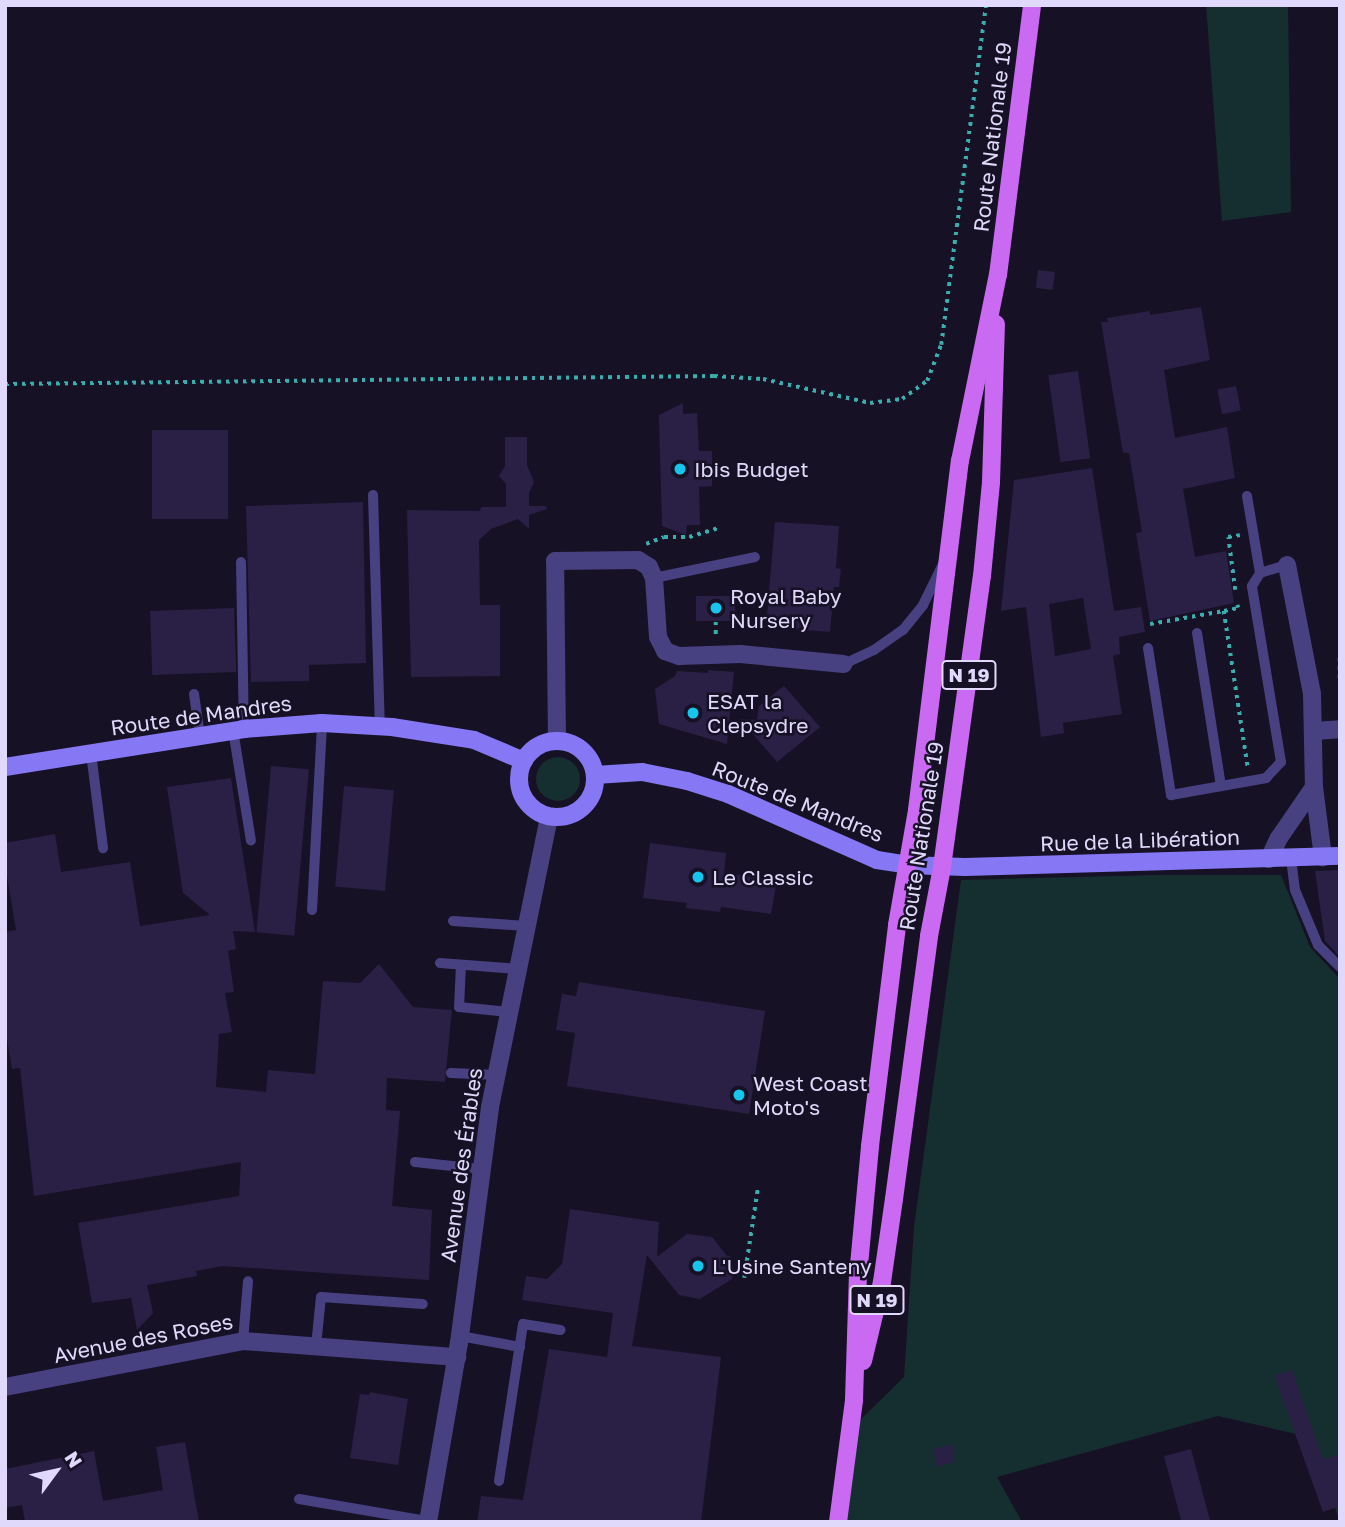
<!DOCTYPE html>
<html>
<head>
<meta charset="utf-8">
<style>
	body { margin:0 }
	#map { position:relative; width:1345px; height:1527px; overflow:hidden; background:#171126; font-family:"Golos Text",sans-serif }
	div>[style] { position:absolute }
	.green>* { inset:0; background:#152e2f }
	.round { border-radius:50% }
	.building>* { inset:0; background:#2a1f45; transform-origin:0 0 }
	.path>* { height:3.5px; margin-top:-1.75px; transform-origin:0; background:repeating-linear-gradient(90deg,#3aadaf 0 3.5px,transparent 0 8.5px) }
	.lane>* { height:10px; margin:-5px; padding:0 5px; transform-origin:5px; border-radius:5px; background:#484181 }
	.street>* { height:18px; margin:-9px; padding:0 9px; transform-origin:9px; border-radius:9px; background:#484181 }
	.secondary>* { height:18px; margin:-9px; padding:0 9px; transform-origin:9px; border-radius:9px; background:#8678f4 }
	.secondary>.ring { margin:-9px; padding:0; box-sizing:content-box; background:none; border:18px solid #8678f4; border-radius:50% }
	.primary>* { height:18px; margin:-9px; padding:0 9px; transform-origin:9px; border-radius:9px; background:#ca6af2 }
	.dots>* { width:19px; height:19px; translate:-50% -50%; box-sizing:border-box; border:4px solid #171126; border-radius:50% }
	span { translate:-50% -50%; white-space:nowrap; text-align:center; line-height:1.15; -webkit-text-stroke:5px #171126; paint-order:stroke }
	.shield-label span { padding:2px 5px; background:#171126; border:2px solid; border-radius:5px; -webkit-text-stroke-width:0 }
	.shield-label { font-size:19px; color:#e0d9fc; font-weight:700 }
	.street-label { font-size:21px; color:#e0d9fc }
	.poi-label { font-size:21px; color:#e0d9fc }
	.left { translate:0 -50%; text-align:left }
	.frame { position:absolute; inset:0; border:7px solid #e0d9fc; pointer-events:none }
	.north { position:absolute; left:21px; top:1436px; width:70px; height:70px; -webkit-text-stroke:5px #171126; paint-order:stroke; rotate:57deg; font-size:19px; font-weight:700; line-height:28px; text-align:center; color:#e0d9fc }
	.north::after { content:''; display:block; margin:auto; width:24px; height:32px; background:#e0d9fc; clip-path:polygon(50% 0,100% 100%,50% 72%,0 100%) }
</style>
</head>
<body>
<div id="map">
	<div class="green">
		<div style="clip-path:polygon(1206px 5px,1288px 5px,1291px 212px,1222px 221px)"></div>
		<div class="round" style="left:536px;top:757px;width:44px;height:44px"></div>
		<div style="clip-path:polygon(1158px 875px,1281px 875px,1310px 947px,1340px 979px,1340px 1522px,1325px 1477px,1301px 1435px,1218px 1416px,997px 1477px,1022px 1522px,840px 1522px,855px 1425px,904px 1377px,914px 1227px,961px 880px)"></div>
	</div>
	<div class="building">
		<div style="left:1038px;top:270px;width:17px;height:18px;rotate:7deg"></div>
		<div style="clip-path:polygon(1201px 307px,1210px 360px,1164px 370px,1175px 438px,1227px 427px,1235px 478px,1183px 489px,1195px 557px,1226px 551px,1234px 603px,1150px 621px,1136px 533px,1142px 532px,1129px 453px,1123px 453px,1101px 322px,1108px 322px,1107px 318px,1150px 311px,1150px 315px)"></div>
		<div style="left:1078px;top:371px;width:88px;height:30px;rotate:82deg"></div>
		<div style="left:1236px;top:386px;width:25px;height:19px;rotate:79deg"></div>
		<div style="clip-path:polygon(683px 403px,683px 414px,697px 413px,699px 451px,712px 451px,712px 486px,699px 487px,700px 525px,687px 525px,686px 535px,662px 526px,659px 420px,659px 415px)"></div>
		<div style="left:152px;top:430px;width:76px;height:89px"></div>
		<div style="clip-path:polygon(505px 437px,527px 437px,527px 465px,534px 482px,529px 493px,529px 506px,546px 506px,547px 509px,529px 515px,529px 529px,518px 519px,491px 529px,479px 540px,480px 605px,500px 605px,500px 676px,411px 677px,407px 510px,479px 511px,482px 507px,506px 507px,506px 484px,499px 476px,505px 466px)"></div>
		<div style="clip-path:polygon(evenodd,1092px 468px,1114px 611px,1141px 607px,1145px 632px,1119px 637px,1120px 654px,1113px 656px,1122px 714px,1063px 723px,1064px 733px,1041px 737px,1026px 607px,1001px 611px,1014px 480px,1092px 468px,1083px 598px,1091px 649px,1055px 656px,1049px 604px,1083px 598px)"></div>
		<div style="clip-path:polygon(363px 502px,366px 663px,309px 665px,309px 681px,251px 682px,246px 506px)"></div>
		<div style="clip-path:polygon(775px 522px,839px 526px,836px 568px,841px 569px,839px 587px,834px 587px,830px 632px,766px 627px)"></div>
		<div style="left:696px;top:596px;width:39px;height:25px"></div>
		<div style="left:234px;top:608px;width:64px;height:84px;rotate:88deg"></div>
		<div style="clip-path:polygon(708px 670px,734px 672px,727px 744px,659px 724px,655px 689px,675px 676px,677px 671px,708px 673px)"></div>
		<div style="clip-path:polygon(784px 686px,820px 727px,777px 762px,740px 719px,757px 720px,759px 706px)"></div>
		<div style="left:271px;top:766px;width:38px;height:167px;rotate:5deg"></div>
		<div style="clip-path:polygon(231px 778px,255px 932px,233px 931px,236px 949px,228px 951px,234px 992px,225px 993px,232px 1032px,219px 1034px,216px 1087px,266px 1092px,268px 1070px,315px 1074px,323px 981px,360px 983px,379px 964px,413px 1007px,452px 1010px,445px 1082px,387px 1078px,386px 1110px,400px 1111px,392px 1206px,432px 1210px,429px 1280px,223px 1266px,196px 1271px,197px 1276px,147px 1285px,153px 1313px,137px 1330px,131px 1298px,92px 1303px,78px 1223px,239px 1196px,241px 1162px,34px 1196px,20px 1068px,12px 1069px,5px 1026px,5px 932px,16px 930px,5px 864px,5px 843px,55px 834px,61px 872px,130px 862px,140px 926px,210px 915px,183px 893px,167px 787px)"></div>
		<div style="left:344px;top:786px;width:50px;height:101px;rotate:5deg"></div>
		<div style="clip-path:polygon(650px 843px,726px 853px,724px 873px,777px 880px,771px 914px,721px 907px,720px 912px,686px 908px,687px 903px,643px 898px)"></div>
		<div style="clip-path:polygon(1340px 870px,1339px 929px,1339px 956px,1325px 941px,1315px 871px)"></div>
		<div style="clip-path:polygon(579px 982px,765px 1011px,749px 1114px,567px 1086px,575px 1033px,556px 1030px,562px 994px,576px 996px)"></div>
		<div style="clip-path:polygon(570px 1209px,659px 1222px,657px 1257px,687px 1234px,712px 1237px,727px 1256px,730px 1256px,734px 1271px,732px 1279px,700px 1299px,679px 1295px,647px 1255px,632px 1346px,721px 1357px,701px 1522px,477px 1522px,481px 1496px,523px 1500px,549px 1349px,607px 1357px,613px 1313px,522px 1300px,526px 1276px,547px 1279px,562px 1264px)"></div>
		<div style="clip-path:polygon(1292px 1370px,1323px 1460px,1340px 1454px,1340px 1506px,1323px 1512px,1274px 1375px)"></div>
		<div style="clip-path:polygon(370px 1392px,408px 1399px,398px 1465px,350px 1458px,360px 1394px,369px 1395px)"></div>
		<div style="clip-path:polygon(185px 1442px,199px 1522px,25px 1522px,22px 1505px,5px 1508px,5px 1469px,94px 1451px,103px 1501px,163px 1490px,156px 1447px)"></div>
		<div style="clip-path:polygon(952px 1444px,954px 1462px,936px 1467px,934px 1449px)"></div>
		<div style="left:1191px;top:1449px;width:76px;height:28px;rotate:75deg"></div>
	</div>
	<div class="path">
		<div style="left:5px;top:384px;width:709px;rotate:-0.65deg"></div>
		<div style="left:714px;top:376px;width:49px;rotate:3.5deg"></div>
		<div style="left:763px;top:379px;width:110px;rotate:12.6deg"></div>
		<div style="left:870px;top:403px;width:32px;rotate:-7deg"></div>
		<div style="left:902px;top:399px;width:31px;rotate:-36deg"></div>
		<div style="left:927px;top:381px;width:39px;rotate:-69deg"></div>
		<div style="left:941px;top:345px;width:343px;rotate:-82.5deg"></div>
		<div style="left:646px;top:544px;width:19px;rotate:-21deg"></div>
		<div style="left:664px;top:537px;width:25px"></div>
		<div style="left:689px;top:537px;width:30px;rotate:-17deg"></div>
		<div style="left:1235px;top:590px;width:53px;rotate:-97.5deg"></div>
		<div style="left:1228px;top:537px;width:12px;rotate:-9deg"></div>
		<div style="left:1224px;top:611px;width:159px;rotate:81.3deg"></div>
		<div style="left:716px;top:622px;width:15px;rotate:90deg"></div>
		<div style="left:1150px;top:624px;width:75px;rotate:-10deg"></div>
		<div style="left:1224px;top:611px;width:14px;rotate:-12deg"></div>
		<div style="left:1238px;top:608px;width:3px;rotate:-108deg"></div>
		<div style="left:1340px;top:658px;width:25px;rotate:90deg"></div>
		<div style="left:744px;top:1278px;width:92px;rotate:-81.3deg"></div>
	</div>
	<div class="lane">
		<div style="left:373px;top:495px;width:231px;rotate:88.3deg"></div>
		<div style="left:1247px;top:496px;width:78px;rotate:80.4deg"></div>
		<div style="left:241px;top:562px;width:167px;rotate:89deg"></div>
		<div style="left:654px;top:578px;width:103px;rotate:-11.7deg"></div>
		<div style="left:1197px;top:633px;width:155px;rotate:81.1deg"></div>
		<div style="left:1148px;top:648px;width:149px;rotate:81.1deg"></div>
		<div style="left:1171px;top:795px;width:97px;rotate:-10.1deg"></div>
		<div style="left:1266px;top:778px;width:22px;rotate:-47deg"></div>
		<div style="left:1281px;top:762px;width:178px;rotate:-99.4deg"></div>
		<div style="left:1252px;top:586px;width:15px;rotate:-58deg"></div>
		<div style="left:1260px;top:573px;width:28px;rotate:-17deg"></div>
		<div style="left:844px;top:664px;width:33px;rotate:-25deg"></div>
		<div style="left:874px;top:650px;width:35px;rotate:-35deg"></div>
		<div style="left:903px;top:630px;width:32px;rotate:-51deg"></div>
		<div style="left:923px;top:605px;width:46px;rotate:-64deg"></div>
		<div style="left:194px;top:694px;width:42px;rotate:81.9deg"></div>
		<div style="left:233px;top:730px;width:112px;rotate:80.8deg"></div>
		<div style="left:91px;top:753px;width:96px;rotate:82.8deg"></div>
		<div style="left:1291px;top:858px;width:32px;rotate:83deg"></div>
		<div style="left:1295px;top:890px;width:60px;rotate:67.3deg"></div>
		<div style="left:1318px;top:945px;width:31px;rotate:45deg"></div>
		<div style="left:312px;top:910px;width:187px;rotate:-86.9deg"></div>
		<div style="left:453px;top:921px;width:73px;rotate:3.9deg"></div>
		<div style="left:440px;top:963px;width:78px;rotate:4.4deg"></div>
		<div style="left:461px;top:965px;width:42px;rotate:92.7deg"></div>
		<div style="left:459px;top:1007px;width:50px;rotate:5.7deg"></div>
		<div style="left:451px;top:1073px;width:46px;rotate:2.5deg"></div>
		<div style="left:415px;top:1162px;width:65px;rotate:6.1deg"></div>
		<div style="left:460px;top:1336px;width:61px;rotate:10.4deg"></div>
		<div style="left:243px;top:1341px;width:60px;rotate:-85.2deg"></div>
		<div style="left:316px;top:1346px;width:49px;rotate:-84.2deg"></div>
		<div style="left:321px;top:1297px;width:102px;rotate:3.9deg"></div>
		<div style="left:499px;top:1481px;width:159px;rotate:-81.3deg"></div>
		<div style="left:523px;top:1324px;width:38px;rotate:9deg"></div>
		<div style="left:299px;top:1499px;width:131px;rotate:9.7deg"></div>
	</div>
	<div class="street">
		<div style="left:1287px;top:565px;width:131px;rotate:79deg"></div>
		<div style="left:1312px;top:694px;width:93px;rotate:88.8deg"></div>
		<div style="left:1314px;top:787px;width:71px;rotate:82.7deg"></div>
		<div style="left:1314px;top:731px;width:26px;rotate:-4deg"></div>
		<div style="left:557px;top:741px;width:180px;rotate:-90.6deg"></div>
		<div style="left:555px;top:561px;width:83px;rotate:-0.7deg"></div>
		<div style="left:638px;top:560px;width:13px;rotate:32deg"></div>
		<div style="left:649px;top:567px;width:12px;rotate:66deg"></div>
		<div style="left:654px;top:578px;width:59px;rotate:86.1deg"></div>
		<div style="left:658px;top:637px;width:16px;rotate:63deg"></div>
		<div style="left:665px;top:651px;width:15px;rotate:20deg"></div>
		<div style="left:679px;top:656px;width:61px;rotate:-1.9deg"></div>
		<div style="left:740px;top:654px;width:104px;rotate:5.5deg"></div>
		<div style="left:1269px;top:859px;width:23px;rotate:-65deg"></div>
		<div style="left:1279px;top:838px;width:62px;rotate:-55.5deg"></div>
		<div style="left:5px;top:1387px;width:242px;rotate:-10.9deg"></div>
		<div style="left:243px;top:1341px;width:215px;rotate:4.3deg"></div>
		<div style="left:428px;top:1522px;width:182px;rotate:-80.2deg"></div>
		<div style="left:459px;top:1343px;width:238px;rotate:-82.5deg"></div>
		<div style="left:490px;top:1107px;width:296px;rotate:-78.5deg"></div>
	</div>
	<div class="secondary">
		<div class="ring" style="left:519px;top:741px;width:58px;height:58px"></div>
		<div style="left:5px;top:767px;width:242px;rotate:-9deg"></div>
		<div style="left:244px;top:729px;width:78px;rotate:-4.4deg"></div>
		<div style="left:322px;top:723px;width:70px;rotate:3.3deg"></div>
		<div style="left:392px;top:727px;width:83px;rotate:9deg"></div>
		<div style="left:474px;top:740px;width:54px;rotate:22.8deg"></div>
		<div style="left:595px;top:775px;width:47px;rotate:-3.7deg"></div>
		<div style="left:642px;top:772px;width:46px;rotate:11.3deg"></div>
		<div style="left:687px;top:781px;width:43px;rotate:17.6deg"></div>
		<div style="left:728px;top:794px;width:163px;rotate:23.9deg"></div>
		<div style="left:877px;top:860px;width:30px;rotate:9deg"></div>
		<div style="left:907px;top:865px;width:58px;rotate:2deg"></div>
		<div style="left:965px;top:867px;width:375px;rotate:-1.7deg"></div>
	</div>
	<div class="primary">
		<div style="left:863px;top:1361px;width:81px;rotate:-76.5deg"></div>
		<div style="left:882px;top:1282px;width:84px;rotate:-81.8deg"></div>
		<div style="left:894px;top:1199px;width:265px;rotate:-82.4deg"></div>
		<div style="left:929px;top:936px;width:70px;rotate:-79.3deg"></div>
		<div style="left:942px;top:867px;width:294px;rotate:-82.2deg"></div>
		<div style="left:982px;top:576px;width:94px;rotate:-84.5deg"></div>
		<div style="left:991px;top:482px;width:158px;rotate:-88.2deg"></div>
		<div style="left:838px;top:1522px;width:123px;rotate:-82.5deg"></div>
		<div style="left:854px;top:1400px;width:124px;rotate:-88.2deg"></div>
		<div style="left:858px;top:1276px;width:131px;rotate:-84.7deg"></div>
		<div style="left:870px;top:1146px;width:223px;rotate:-83deg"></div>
		<div style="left:897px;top:925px;width:117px;rotate:-80.1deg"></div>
		<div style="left:917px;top:810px;width:352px;rotate:-83deg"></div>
		<div style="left:960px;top:461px;width:190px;rotate:-78.5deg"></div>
		<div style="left:998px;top:275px;width:272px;rotate:-82.8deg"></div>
	</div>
	<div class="dots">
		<div style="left:680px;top:469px;background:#16c5eb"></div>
		<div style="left:716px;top:608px;background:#16c5eb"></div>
		<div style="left:693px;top:713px;background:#16c5eb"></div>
		<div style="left:698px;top:877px;background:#16c5eb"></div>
		<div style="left:739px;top:1095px;background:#16c5eb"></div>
		<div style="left:698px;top:1266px;background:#16c5eb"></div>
	</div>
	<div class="shield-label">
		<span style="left:969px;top:675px">N 19</span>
		<span style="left:877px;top:1300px">N 19</span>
	</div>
	<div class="street-label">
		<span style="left:992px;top:137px;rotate:-83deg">Route Nationale 19</span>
		<span style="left:201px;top:715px;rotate:-8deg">Route de Mandres</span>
		<span style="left:798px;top:801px;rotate:22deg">Route de Mandres</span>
		<span style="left:921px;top:836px;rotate:-81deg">Route Nationale 19</span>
		<span style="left:1140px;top:840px;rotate:-2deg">Rue de la Libération</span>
		<span style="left:461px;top:1165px;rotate:-82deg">Avenue des Érables</span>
		<span style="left:143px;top:1338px;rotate:-11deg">Avenue des Roses</span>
	</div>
	<div class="poi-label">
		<span class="left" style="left:694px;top:469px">Ibis Budget</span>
		<span class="left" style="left:730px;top:608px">Royal Baby<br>Nursery</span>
		<span class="left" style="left:707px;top:713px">ESAT la<br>Clepsydre</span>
		<span class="left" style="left:712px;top:877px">Le Classic</span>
		<span class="left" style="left:753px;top:1095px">West Coast<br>Moto's</span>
		<span class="left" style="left:712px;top:1266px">L'Usine Santeny</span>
	</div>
	<div class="frame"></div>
	<div class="north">N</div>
</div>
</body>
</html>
